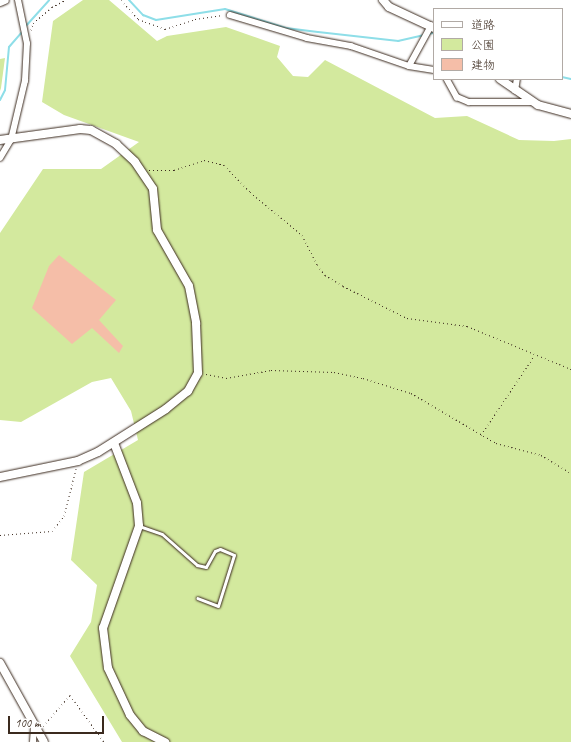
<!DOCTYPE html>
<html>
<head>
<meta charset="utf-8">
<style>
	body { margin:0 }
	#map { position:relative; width:571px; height:742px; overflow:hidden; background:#fff; font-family:Caveat,"Klee One",sans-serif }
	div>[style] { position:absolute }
	.green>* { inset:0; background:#d3e99e }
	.stream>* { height:2px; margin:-1px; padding:0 1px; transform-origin:1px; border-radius:1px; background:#8edee8 }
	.building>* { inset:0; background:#f5bea8 }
	.path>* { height:1px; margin-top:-0.5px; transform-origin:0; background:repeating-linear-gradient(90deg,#3b2a1e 0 1px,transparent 0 4px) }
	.roads { filter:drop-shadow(0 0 1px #3b2a1e) drop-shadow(0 0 1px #3b2a1e) }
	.lane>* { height:3px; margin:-1.5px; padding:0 1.5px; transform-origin:1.5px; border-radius:1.5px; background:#fff }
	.street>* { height:5.5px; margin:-2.75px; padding:0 2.75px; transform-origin:2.75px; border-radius:2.75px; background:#fff }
	.secondary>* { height:8px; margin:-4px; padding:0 4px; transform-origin:4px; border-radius:4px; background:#fff }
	span { translate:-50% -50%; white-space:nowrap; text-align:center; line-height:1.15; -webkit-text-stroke:3px #fff; paint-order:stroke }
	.legend { position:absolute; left:433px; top:8px; width:130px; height:72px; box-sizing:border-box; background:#fff; border:1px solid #b1aaa5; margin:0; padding:5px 7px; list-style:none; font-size:12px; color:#3b2a1e }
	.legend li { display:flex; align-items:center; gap:8px; height:20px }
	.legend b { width:20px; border:1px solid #b1aaa5 }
	.scale { position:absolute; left:8px; top:716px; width:96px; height:18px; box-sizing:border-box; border:2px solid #3b2a1e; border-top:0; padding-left:5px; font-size:12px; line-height:14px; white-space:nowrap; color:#3b2a1e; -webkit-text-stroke:3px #fff; paint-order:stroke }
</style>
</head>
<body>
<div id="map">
	<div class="green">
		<div style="clip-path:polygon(83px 0,109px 0,157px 41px,167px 36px,226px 27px,280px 46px,277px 57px,293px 76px,308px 77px,325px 60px,435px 118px,467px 116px,519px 140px,554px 141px,571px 139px,571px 742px,122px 742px,70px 656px,91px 622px,97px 585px,71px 560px,84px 472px,138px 440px,131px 411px,111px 378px,92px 382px,21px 422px,0 420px,0 233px,43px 169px,101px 169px,139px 142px,64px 115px,42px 102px,53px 21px)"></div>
		<div style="clip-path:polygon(5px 58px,1px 88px,0 91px,0 59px)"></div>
	</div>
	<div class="stream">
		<div style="left:129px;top:0;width:21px;rotate:47deg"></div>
		<div style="left:143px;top:15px;width:14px;rotate:21deg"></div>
		<div style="left:156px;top:20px;width:70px;rotate:-9.1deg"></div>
		<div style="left:225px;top:9px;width:64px;rotate:17.3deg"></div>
		<div style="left:286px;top:28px;width:32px;rotate:7deg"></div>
		<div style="left:318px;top:32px;width:81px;rotate:6.4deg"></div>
		<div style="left:398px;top:41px;width:37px;rotate:-13deg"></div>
		<div style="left:25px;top:27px;width:36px;rotate:-48deg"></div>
		<div style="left:562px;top:77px;width:9px;rotate:13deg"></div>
		<div style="left:0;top:100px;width:11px;rotate:-63deg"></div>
		<div style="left:5px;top:90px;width:43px;rotate:-84.7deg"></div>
		<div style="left:9px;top:47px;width:21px;rotate:-49deg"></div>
	</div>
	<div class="building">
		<div style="clip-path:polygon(59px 255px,116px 300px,99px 320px,123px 346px,119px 353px,92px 328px,72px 344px,32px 308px,49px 266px)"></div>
	</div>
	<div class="path">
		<div style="left:121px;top:0;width:25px;rotate:48deg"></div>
		<div style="left:138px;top:19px;width:29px;rotate:20deg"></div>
		<div style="left:165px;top:29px;width:32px;rotate:-18deg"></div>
		<div style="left:195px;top:19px;width:28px;rotate:-8deg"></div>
		<div style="left:31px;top:30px;width:7px;rotate:-74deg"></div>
		<div style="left:33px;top:23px;width:25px;rotate:-40deg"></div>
		<div style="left:52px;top:7px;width:15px;rotate:-28deg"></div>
		<div style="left:149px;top:170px;width:25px"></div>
		<div style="left:174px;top:170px;width:32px;rotate:-18deg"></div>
		<div style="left:204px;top:160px;width:21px;rotate:14deg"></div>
		<div style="left:224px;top:165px;width:37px;rotate:46deg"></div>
		<div style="left:250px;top:192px;width:67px;rotate:39.6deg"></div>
		<div style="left:302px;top:235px;width:34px;rotate:63deg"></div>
		<div style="left:317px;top:265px;width:13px;rotate:51deg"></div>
		<div style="left:325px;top:275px;width:21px;rotate:31deg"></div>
		<div style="left:343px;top:286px;width:72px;rotate:26.6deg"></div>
		<div style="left:407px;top:318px;width:61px;rotate:7.6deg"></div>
		<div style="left:467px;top:326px;width:113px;rotate:22.5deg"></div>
		<div style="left:206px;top:374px;width:20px;rotate:11deg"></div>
		<div style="left:226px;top:378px;width:46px;rotate:-10.1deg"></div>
		<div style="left:271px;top:370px;width:63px;rotate:1.8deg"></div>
		<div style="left:334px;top:372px;width:30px;rotate:12deg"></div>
		<div style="left:363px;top:378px;width:50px;rotate:17.4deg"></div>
		<div style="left:411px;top:393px;width:99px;rotate:30.5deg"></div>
		<div style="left:496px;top:443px;width:47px;rotate:14.9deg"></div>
		<div style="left:541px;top:455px;width:35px;rotate:31deg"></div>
		<div style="left:481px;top:435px;width:95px;rotate:-56.1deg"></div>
		<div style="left:0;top:535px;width:52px;rotate:-4.4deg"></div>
		<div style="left:52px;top:531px;width:19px;rotate:-51deg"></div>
		<div style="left:64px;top:516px;width:49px;rotate:-75.7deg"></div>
		<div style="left:43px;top:726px;width:41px;rotate:-48.9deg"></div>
		<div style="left:70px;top:695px;width:58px;rotate:54.1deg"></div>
	</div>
	<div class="roads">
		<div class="lane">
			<div style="left:139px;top:526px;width:24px;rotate:19deg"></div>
			<div style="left:162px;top:534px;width:47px;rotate:41.5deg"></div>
			<div style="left:197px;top:565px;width:9px;rotate:13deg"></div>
			<div style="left:206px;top:567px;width:18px;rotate:-61deg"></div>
			<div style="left:215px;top:551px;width:5px;rotate:-22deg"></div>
			<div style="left:220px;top:549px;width:15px;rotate:23deg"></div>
			<div style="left:234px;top:555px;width:53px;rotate:107.4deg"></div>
			<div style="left:218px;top:606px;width:22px;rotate:-159deg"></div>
		</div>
		<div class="street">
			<div style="left:230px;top:15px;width:80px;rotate:16.6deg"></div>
			<div style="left:307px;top:38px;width:45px;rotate:10.3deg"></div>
			<div style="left:351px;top:46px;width:61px;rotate:19deg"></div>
			<div style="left:409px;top:66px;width:46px;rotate:-61.2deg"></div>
			<div style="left:409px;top:66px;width:25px;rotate:9deg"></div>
			<div style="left:447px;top:79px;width:21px;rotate:61deg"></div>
			<div style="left:457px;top:97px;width:13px;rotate:23deg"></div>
			<div style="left:469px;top:102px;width:64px"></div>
			<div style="left:515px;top:91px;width:12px;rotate:-81deg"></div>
			<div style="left:0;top:158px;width:21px;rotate:-59deg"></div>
			<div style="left:11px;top:140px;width:61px;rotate:-76.7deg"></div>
			<div style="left:25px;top:81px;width:37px;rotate:-87deg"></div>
			<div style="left:27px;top:44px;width:45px;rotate:-101.6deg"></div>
			<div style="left:33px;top:742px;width:16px;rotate:-86deg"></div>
		</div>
		<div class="secondary">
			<div style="left:383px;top:0;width:9px;rotate:49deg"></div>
			<div style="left:389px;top:7px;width:50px;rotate:25deg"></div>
			<div style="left:0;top:2px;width:5px;rotate:-22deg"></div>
			<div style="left:500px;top:79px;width:46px;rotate:34.4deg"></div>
			<div style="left:538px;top:105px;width:34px;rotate:15deg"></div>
			<div style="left:0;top:140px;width:81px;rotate:-7.8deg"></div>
			<div style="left:80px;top:129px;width:11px;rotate:5deg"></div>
			<div style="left:91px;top:130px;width:29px;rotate:29deg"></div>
			<div style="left:116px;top:144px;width:26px;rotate:43deg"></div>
			<div style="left:135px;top:162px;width:32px;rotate:56deg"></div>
			<div style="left:153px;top:189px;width:41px;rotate:84.4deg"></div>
			<div style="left:157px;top:230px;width:64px;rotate:60.3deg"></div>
			<div style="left:189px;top:286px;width:38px;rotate:79deg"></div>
			<div style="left:196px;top:323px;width:50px;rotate:87.7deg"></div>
			<div style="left:198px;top:373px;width:21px;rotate:119deg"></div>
			<div style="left:188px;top:391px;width:28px;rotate:141deg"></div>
			<div style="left:166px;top:409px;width:80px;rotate:147.7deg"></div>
			<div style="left:98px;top:452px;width:22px;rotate:156deg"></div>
			<div style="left:78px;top:461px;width:80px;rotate:168.4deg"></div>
			<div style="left:114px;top:443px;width:64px;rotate:69deg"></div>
			<div style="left:137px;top:503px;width:23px;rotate:85deg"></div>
			<div style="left:139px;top:526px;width:108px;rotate:109.4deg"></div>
			<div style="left:103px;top:628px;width:40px;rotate:82.9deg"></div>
			<div style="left:108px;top:668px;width:52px;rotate:64.9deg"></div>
			<div style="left:130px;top:715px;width:21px;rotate:51deg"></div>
			<div style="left:143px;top:731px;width:25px;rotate:27deg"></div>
			<div style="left:0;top:663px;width:90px;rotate:60.9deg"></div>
		</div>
	</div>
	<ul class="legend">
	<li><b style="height:5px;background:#fff"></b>道路</li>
	<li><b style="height:11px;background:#d3e99e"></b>公園</li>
	<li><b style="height:11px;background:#f5bea8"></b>建物</li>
	</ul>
	<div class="scale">100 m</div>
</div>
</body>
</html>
